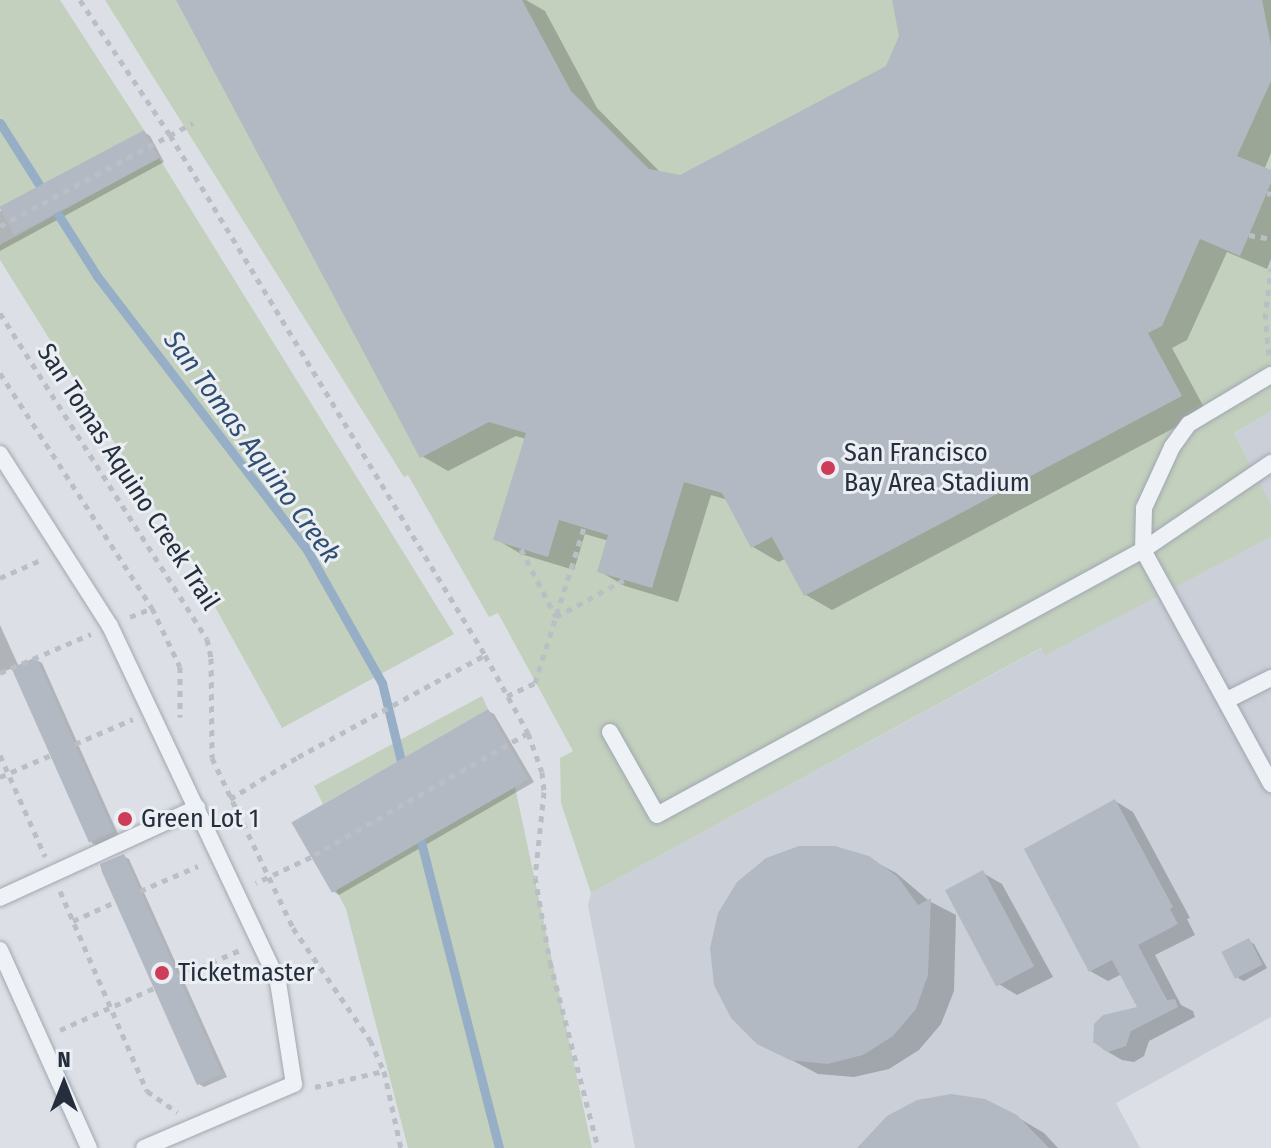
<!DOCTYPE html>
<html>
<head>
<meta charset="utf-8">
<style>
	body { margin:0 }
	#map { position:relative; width:1271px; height:1148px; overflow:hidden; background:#dce0e6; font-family:"Fira Sans Condensed",sans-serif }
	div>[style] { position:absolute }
	.built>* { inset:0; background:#cacfd8 }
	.green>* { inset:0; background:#c2d0bd }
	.shadow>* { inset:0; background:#0003 }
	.stream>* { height:9px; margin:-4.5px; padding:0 4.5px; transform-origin:4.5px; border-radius:4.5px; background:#96afc7 }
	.building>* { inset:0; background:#b3b9c3; transform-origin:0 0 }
	.path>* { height:5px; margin-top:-2.5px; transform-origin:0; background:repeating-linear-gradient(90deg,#babec5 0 6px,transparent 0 12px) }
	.roads { filter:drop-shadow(0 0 2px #a1a7b0) drop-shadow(0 0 2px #a1a7b0) }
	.service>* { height:16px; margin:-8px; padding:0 8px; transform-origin:8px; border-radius:8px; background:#eef1f5 }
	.dots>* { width:22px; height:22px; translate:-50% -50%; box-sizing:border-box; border:4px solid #ebeff4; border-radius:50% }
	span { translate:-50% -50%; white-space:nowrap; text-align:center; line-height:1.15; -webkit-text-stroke:6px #ebeff4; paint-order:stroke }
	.poi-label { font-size:26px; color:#252e3c }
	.left { translate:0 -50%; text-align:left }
	.street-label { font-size:26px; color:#252e3c }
	.water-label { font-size:28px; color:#304e70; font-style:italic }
	.north { position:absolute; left:24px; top:1044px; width:80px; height:80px; -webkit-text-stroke:6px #ebeff4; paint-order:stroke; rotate:0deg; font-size:22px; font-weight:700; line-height:32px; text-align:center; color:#252e3c }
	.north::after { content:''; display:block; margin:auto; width:28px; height:36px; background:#252e3c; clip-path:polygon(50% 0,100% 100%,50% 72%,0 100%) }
</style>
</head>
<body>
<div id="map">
	<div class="built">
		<div style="clip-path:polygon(1271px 411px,1271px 504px,1234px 433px)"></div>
		<div style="clip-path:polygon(1271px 537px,1271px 1017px,1116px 1103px,1140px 1148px,635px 1148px,588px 905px,591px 893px,1042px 648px,1045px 654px)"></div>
	</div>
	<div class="green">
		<div style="clip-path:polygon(0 0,60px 0,144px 130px,0 209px)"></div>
		<div style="clip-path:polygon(105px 0,1271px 0,1271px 411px,1234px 433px,1271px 504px,1271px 537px,1045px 655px,1041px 648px,591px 893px,561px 803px,560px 758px,573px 751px,498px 613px,489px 617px,408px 475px,404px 477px)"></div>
		<div style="clip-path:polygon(159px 158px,454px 634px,282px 728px,198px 576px,0 260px,0 245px)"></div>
		<div style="clip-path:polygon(482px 696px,488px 709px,323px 804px,314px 786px)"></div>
		<div style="clip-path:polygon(515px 787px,592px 1148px,408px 1148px,346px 909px,336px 890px)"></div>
	</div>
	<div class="shadow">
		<div style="clip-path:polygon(178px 0,526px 0,545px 11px,597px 108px,662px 174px,680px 177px,888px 67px,901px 36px,894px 0,1271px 0,1271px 153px,1264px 170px,1271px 174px,1271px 259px,1267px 269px,1227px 252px,1187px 340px,1172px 348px,1206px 411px,832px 610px,806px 595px,786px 558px,779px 562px,753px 547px,728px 500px,711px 495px,678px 602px,625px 586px,599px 571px,609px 541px,585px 534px,574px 570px,521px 554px,496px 539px,526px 439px,516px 436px,448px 471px,422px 456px)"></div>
		<div style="clip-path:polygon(144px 132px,150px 136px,164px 162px,0 251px,0 211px)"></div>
		<div style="clip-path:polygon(0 625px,19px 667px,36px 660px,42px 663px,118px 834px,98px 846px,92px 843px,13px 668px,0 673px)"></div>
		<div style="clip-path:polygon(488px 711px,494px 714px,534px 782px,339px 895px,333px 891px)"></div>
		<div style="clip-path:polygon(1115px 801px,1133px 812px,1190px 918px,1187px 919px,1195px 935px,1155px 955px,1181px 1005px,1193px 1011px,1195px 1017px,1149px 1041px,1144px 1056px,1134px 1062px,1122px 1060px,1103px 1049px,1095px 1041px,1094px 1030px,1104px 1017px,1140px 1009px,1122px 974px,1108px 981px,1090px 971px)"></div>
		<div style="clip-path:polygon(123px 856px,129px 859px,227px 1077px,204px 1087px,199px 1084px)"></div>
		<div style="clip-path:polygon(868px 858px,896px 873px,929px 901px,956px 915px,954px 991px,941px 1024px,919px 1050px,889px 1069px,854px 1077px,818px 1074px,758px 1042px)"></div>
		<div style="clip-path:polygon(983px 873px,1002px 884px,1053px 977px,1017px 995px,997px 983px)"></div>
		<div style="clip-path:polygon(1249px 941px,1254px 944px,1267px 968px,1244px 981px,1238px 978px)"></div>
		<div style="clip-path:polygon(1017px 1117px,1044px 1133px,1058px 1148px,863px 1148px)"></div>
	</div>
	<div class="stream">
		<div style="left:0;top:123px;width:181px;rotate:57.6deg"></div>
		<div style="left:97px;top:276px;width:345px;rotate:52.5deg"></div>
		<div style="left:307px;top:550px;width:153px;rotate:60.6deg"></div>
		<div style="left:382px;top:683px;width:89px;rotate:76.3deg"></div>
		<div style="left:418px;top:830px;width:328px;rotate:75.7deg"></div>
	</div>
	<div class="building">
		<div style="clip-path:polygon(176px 0,522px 0,571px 91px,649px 169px,680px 175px,886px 66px,899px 36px,892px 0,1262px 0,1271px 45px,1271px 81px,1237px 156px,1271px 170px,1271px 183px,1240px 256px,1200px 239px,1162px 326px,1148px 333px,1182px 396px,804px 596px,772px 537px,751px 548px,722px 493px,684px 482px,652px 588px,597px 572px,608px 535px,559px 520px,548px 557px,493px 540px,526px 433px,489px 422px,420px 458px)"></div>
		<div style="left:144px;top:130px;width:32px;height:164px;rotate:62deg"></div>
		<div style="left:36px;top:657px;width:191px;height:27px;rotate:66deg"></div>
		<div style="left:488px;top:709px;width:81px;height:227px;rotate:60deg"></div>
		<div style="clip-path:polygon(1115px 799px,1173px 907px,1170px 909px,1178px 924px,1138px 945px,1167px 1000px,1175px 999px,1178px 1007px,1131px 1031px,1126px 1046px,1108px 1052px,1093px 1042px,1094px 1024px,1103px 1015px,1137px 1007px,1112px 960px,1089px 972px,1024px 849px)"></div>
		<div style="clip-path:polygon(799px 846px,835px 846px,869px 856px,898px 877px,918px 905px,931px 898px,928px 975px,916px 1009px,893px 1036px,863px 1055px,827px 1064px,790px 1060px,757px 1044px,731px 1018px,714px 985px,710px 948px,718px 913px,737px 882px,766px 858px)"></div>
		<div style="clip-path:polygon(124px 854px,222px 1074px,197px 1085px,102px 872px,100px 864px)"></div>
		<div style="left:983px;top:870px;width:109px;height:43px;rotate:62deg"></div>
		<div style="left:1249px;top:938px;width:30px;height:31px;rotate:63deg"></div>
		<div style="clip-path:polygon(951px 1094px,985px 1099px,1017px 1115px,1049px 1148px,857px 1148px,887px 1116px,917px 1100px)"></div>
	</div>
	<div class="path">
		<div style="left:80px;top:0;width:162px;rotate:56.3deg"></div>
		<div style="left:170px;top:135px;width:608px;rotate:58.79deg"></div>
		<div style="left:485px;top:655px;width:89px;rotate:61.1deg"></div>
		<div style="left:528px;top:733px;width:250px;rotate:150.3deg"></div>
		<div style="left:311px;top:857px;width:61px;rotate:154.7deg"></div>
		<div style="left:1267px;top:193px;width:4px;rotate:14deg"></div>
		<div style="left:0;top:226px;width:219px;rotate:-28.1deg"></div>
		<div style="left:1249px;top:235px;width:22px;rotate:10deg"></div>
		<div style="left:0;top:313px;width:386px;rotate:57.6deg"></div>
		<div style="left:207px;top:639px;width:19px;rotate:78deg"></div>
		<div style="left:211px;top:658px;width:100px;rotate:89.4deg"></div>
		<div style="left:212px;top:758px;width:188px;rotate:64.5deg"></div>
		<div style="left:293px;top:928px;width:136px;rotate:55.5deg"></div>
		<div style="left:370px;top:1040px;width:34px;rotate:66deg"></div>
		<div style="left:384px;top:1071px;width:79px;rotate:77.6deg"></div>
		<div style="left:1269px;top:355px;width:36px;rotate:-96deg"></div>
		<div style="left:1265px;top:319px;width:51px;rotate:-83.3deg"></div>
		<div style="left:0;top:373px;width:280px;rotate:57.1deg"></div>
		<div style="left:152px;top:608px;width:65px;rotate:64.6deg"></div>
		<div style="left:180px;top:667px;width:50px;rotate:90deg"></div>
		<div style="left:521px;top:549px;width:76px;rotate:62.8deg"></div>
		<div style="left:556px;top:617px;width:77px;rotate:-28.6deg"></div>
		<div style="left:0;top:578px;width:47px;rotate:-23.8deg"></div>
		<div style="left:130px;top:617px;width:24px;rotate:-22deg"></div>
		<div style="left:0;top:673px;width:99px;rotate:-23.2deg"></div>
		<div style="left:507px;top:696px;width:31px;rotate:-25deg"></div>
		<div style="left:535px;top:683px;width:163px;rotate:-72.5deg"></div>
		<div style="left:528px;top:733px;width:41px;rotate:70.3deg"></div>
		<div style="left:542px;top:772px;width:20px;rotate:84deg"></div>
		<div style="left:544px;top:792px;width:85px;rotate:96deg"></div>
		<div style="left:535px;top:877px;width:86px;rotate:80deg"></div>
		<div style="left:550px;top:962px;width:192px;rotate:75.5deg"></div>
		<div style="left:75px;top:744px;width:63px;rotate:-23.3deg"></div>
		<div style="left:0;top:755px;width:111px;rotate:66deg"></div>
		<div style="left:0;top:777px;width:56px;rotate:-23.3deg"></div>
		<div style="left:230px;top:799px;width:80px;rotate:-31.7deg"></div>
		<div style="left:298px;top:757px;width:213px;rotate:-28.6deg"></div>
		<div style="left:60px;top:891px;width:218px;rotate:66.5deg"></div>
		<div style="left:147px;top:1091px;width:37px;rotate:35deg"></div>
		<div style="left:140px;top:891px;width:63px;rotate:-23.3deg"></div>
		<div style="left:73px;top:921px;width:46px;rotate:-24.3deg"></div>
		<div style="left:178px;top:977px;width:68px;rotate:-23.5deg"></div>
		<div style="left:60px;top:1030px;width:103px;rotate:-24.1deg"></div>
		<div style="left:315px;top:1087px;width:71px;rotate:-13.1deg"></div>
	</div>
	<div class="roads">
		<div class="service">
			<div style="left:0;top:454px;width:204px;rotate:57.4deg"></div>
			<div style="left:110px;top:626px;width:394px;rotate:64.7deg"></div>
			<div style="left:278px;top:982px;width:103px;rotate:81.1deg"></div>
			<div style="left:294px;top:1084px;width:163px;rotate:156.9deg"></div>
			<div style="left:1143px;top:550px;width:267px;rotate:61.3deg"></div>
			<div style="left:1143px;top:550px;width:42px;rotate:-88.6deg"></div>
			<div style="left:1144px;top:508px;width:67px;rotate:-65.3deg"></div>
			<div style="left:1172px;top:447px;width:29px;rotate:-54deg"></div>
			<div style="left:1189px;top:424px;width:96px;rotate:-30.9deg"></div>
			<div style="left:1227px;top:700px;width:49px;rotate:-26.6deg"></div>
			<div style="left:610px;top:732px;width:95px;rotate:60.5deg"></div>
			<div style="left:657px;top:815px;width:554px;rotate:-28.6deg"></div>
			<div style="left:1143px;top:550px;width:155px;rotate:-34.2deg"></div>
			<div style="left:0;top:898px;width:217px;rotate:-24.6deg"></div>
			<div style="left:0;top:950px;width:217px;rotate:65.8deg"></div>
		</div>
	</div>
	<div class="dots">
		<div style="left:828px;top:468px;background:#ce3d58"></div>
		<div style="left:125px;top:819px;background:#ce3d58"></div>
		<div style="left:162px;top:973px;background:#ce3d58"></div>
	</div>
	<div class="poi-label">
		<span class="left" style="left:844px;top:468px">San Francisco<br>Bay Area Stadium</span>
		<span class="left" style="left:141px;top:819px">Green Lot 1</span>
		<span class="left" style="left:178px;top:973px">Ticketmaster</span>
	</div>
	<div class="street-label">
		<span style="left:128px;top:477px;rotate:57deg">San Tomas Aquino Creek Trail</span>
	</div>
	<div class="water-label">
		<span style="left:252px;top:447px;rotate:54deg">San Tomas Aquino Creek</span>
	</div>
	<div class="north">N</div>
</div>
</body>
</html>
